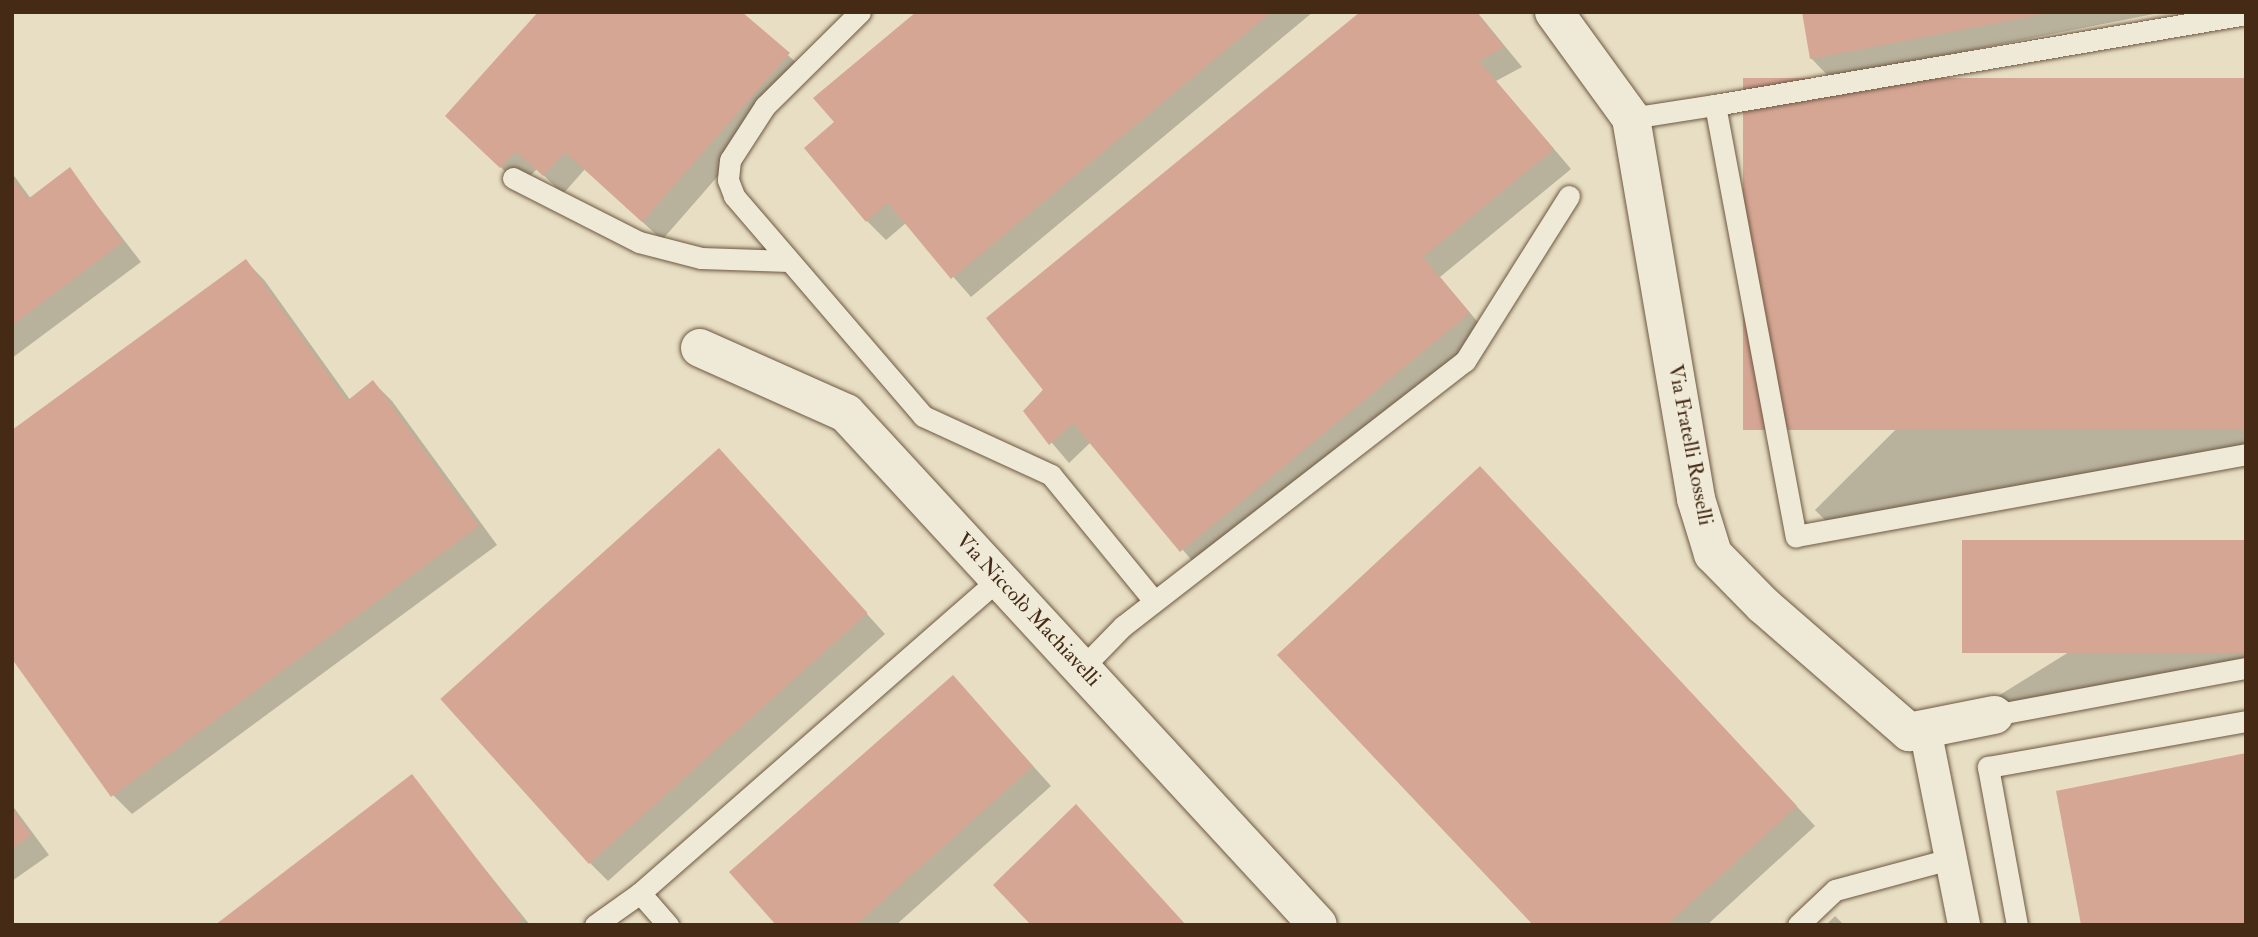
<!DOCTYPE html>
<html>
<head>
<meta charset="utf-8">
<style>
	body { margin:0 }
	#map { position:relative; width:2258px; height:937px; overflow:hidden; background:#e7dec3; font-family:"IM FELL Double Pica",serif }
	div>[style] { position:absolute }
	.shadow>* { inset:0; background:#0003 }
	.building>* { inset:0; background:#d6a694; transform-origin:0 0 }
	.roads { filter:drop-shadow(0 0 2px #6e5840) drop-shadow(0 0 2px #6e5840) }
	.service>* { height:21px; margin:-10.5px; padding:0 10.5px; transform-origin:10.5px; border-radius:10.5px; background:#efead8 }
	.pedestrian>* { height:32px; margin:-16px; padding:0 16px; transform-origin:16px; border-radius:16px; background:#efead8 }
	.minor>* { height:38px; margin:-19px; padding:0 19px; transform-origin:19px; border-radius:19px; background:#efead8 }
	span { translate:-50% -50%; white-space:nowrap; text-align:center; line-height:1.15; -webkit-text-stroke:5px #efead8; paint-order:stroke }
	.street-label { font-size:21px; color:#452b15 }
	.frame { position:absolute; inset:0; border:14px solid #452b15; pointer-events:none }
</style>
</head>
<body>
<div id="map">
	<div class="shadow">
		<div style="clip-path:polygon(739px 12px,808px 73px,662px 240px,585px 169px,563px 194px,537px 169px,520px 186px,467px 134px)"></div>
		<div style="clip-path:polygon(919px 12px,1313px 12px,971px 297px,906px 223px,886px 240px,867px 221px,836px 122px)"></div>
		<div style="clip-path:polygon(1363px 12px,1477px 12px,1522px 67px,1496px 81px,1571px 169px,1440px 277px,1487px 333px,1200px 570px,1091px 442px,1069px 463px,1025px 411px)"></div>
		<div style="clip-path:polygon(1804px 12px,2164px 12px,1830px 78px,1811px 58px)"></div>
		<div style="clip-path:polygon(2246px 80px,2246px 452px,1834px 529px,1815px 510px)"></div>
		<div style="clip-path:polygon(69px 169px,141px 262px,12px 358px,12px 173px,31px 199px)"></div>
		<div style="clip-path:polygon(246px 261px,265px 281px,351px 401px,373px 382px,392px 401px,497px 545px,132px 814px,113px 795px)"></div>
		<div style="clip-path:polygon(719px 450px,885px 634px,608px 881px,589px 862px)"></div>
		<div style="clip-path:polygon(1499px 487px,1815px 826px,1707px 925px,1535px 925px)"></div>
		<div style="clip-path:polygon(2246px 542px,2246px 675px,2009px 720px,1990px 701px)"></div>
		<div style="clip-path:polygon(953px 677px,1051px 786px,896px 925px,778px 925px)"></div>
		<div style="clip-path:polygon(411px 777px,530px 925px,218px 925px)"></div>
		<div style="clip-path:polygon(12px 805px,49px 855px,12px 881px)"></div>
		<div style="clip-path:polygon(1835px 916px,1844px 925px,1826px 925px)"></div>
	</div>
	<div class="building">
		<div style="clip-path:polygon(538px 12px,742px 12px,790px 53px,642px 222px,565px 152px,543px 176px,516px 151px,500px 168px,445px 116px)"></div>
		<div style="clip-path:polygon(916px 12px,1271px 12px,951px 279px,888px 203px,866px 222px,804px 148px,834px 122px,813px 98px)"></div>
		<div style="clip-path:polygon(1360px 12px,1476px 12px,1504px 47px,1479px 61px,1554px 149px,1423px 257px,1470px 313px,1180px 552px,1073px 423px,1049px 445px,1023px 411px,1043px 390px,986px 318px)"></div>
		<div style="clip-path:polygon(1802px 12px,2043px 12px,2043px 14px,1810px 59px)"></div>
		<div style="left:2246px;top:78px;width:352px;height:503px;rotate:90deg"></div>
		<div style="clip-path:polygon(70px 167px,123px 242px,12px 325px,12px 178px,28px 199px)"></div>
		<div style="clip-path:polygon(246px 259px,347px 401px,373px 380px,479px 526px,111px 797px,12px 659px,12px 430px)"></div>
		<div style="left:719px;top:448px;width:222px;height:375px;rotate:48deg"></div>
		<div style="clip-path:polygon(1480px 466px,1797px 806px,1667px 925px,1533px 925px,1277px 655px)"></div>
		<div style="left:2246px;top:540px;width:113px;height:284px;rotate:90deg"></div>
		<div style="clip-path:polygon(953px 675px,1033px 766px,856px 925px,776px 925px,729px 872px)"></div>
		<div style="clip-path:polygon(2246px 753px,2246px 925px,2081px 925px,2056px 791px)"></div>
		<div style="clip-path:polygon(412px 774px,523px 919px,515px 925px,215px 925px)"></div>
		<div style="clip-path:polygon(1076px 804px,1186px 925px,1031px 925px,993px 885px)"></div>
		<div style="clip-path:polygon(12px 809px,31px 835px,12px 849px)"></div>
	</div>
	<div class="roads">
		<div class="service">
			<div style="left:860px;top:12px;width:134px;rotate:135.3deg"></div>
			<div style="left:765px;top:106px;width:64px;rotate:122.9deg"></div>
			<div style="left:730px;top:160px;width:20px;rotate:96deg"></div>
			<div style="left:728px;top:180px;width:17px;rotate:69deg"></div>
			<div style="left:734px;top:196px;width:290px;rotate:49.3deg"></div>
			<div style="left:923px;top:416px;width:141px;rotate:24.7deg"></div>
			<div style="left:1051px;top:475px;width:163px;rotate:50.7deg"></div>
			<div style="left:2246px;top:14px;width:539px;rotate:170.28deg"></div>
			<div style="left:1715px;top:105px;width:439px;rotate:79.4deg"></div>
			<div style="left:1796px;top:536px;width:457px;rotate:-10.3deg"></div>
			<div style="left:1631px;top:118px;width:85px;rotate:-8.8deg"></div>
			<div style="left:513px;top:178px;width:141px;rotate:26.9deg"></div>
			<div style="left:639px;top:242px;width:64px;rotate:14.5deg"></div>
			<div style="left:701px;top:258px;width:88px;rotate:2deg"></div>
			<div style="left:1082px;top:668px;width:59px;rotate:-45.7deg"></div>
			<div style="left:1123px;top:626px;width:433px;rotate:-37.8deg"></div>
			<div style="left:1465px;top:361px;width:195px;rotate:-57.8deg"></div>
			<div style="left:1994px;top:715px;width:256px;rotate:-10.6deg"></div>
			<div style="left:640px;top:893px;width:477px;rotate:-41.2deg"></div>
			<div style="left:595px;top:925px;width:55px;rotate:-35.4deg"></div>
			<div style="left:640px;top:893px;width:43px;rotate:48.8deg"></div>
			<div style="left:1798px;top:925px;width:51px;rotate:-43.4deg"></div>
			<div style="left:1835px;top:890px;width:104px;rotate:-15.1deg"></div>
			<div style="left:2017px;top:925px;width:161px;rotate:-100.4deg"></div>
			<div style="left:1988px;top:767px;width:262px;rotate:-10.1deg"></div>
		</div>
		<div class="pedestrian">
			<div style="left:1925px;top:729px;width:200px;rotate:78.7deg"></div>
		</div>
		<div class="minor">
			<div style="left:1554px;top:12px;width:131px;rotate:54deg"></div>
			<div style="left:1631px;top:118px;width:387px;rotate:80.3deg"></div>
			<div style="left:1696px;top:499px;width:58px;rotate:72.8deg"></div>
			<div style="left:1713px;top:554px;width:71px;rotate:45.6deg"></div>
			<div style="left:1763px;top:605px;width:194px;rotate:41deg"></div>
			<div style="left:1909px;top:732px;width:87px;rotate:-11.3deg"></div>
			<div style="left:700px;top:348px;width:160px;rotate:24deg"></div>
			<div style="left:846px;top:413px;width:696px;rotate:47.33deg"></div>
		</div>
	</div>
	<div class="street-label">
		<span style="left:1690px;top:445px;rotate:79deg">Via Fratelli Rosselli</span>
		<span style="left:1028px;top:610px;rotate:47deg">Via Niccolò Machiavelli</span>
	</div>
	<div class="frame"></div>
</div>
</body>
</html>
